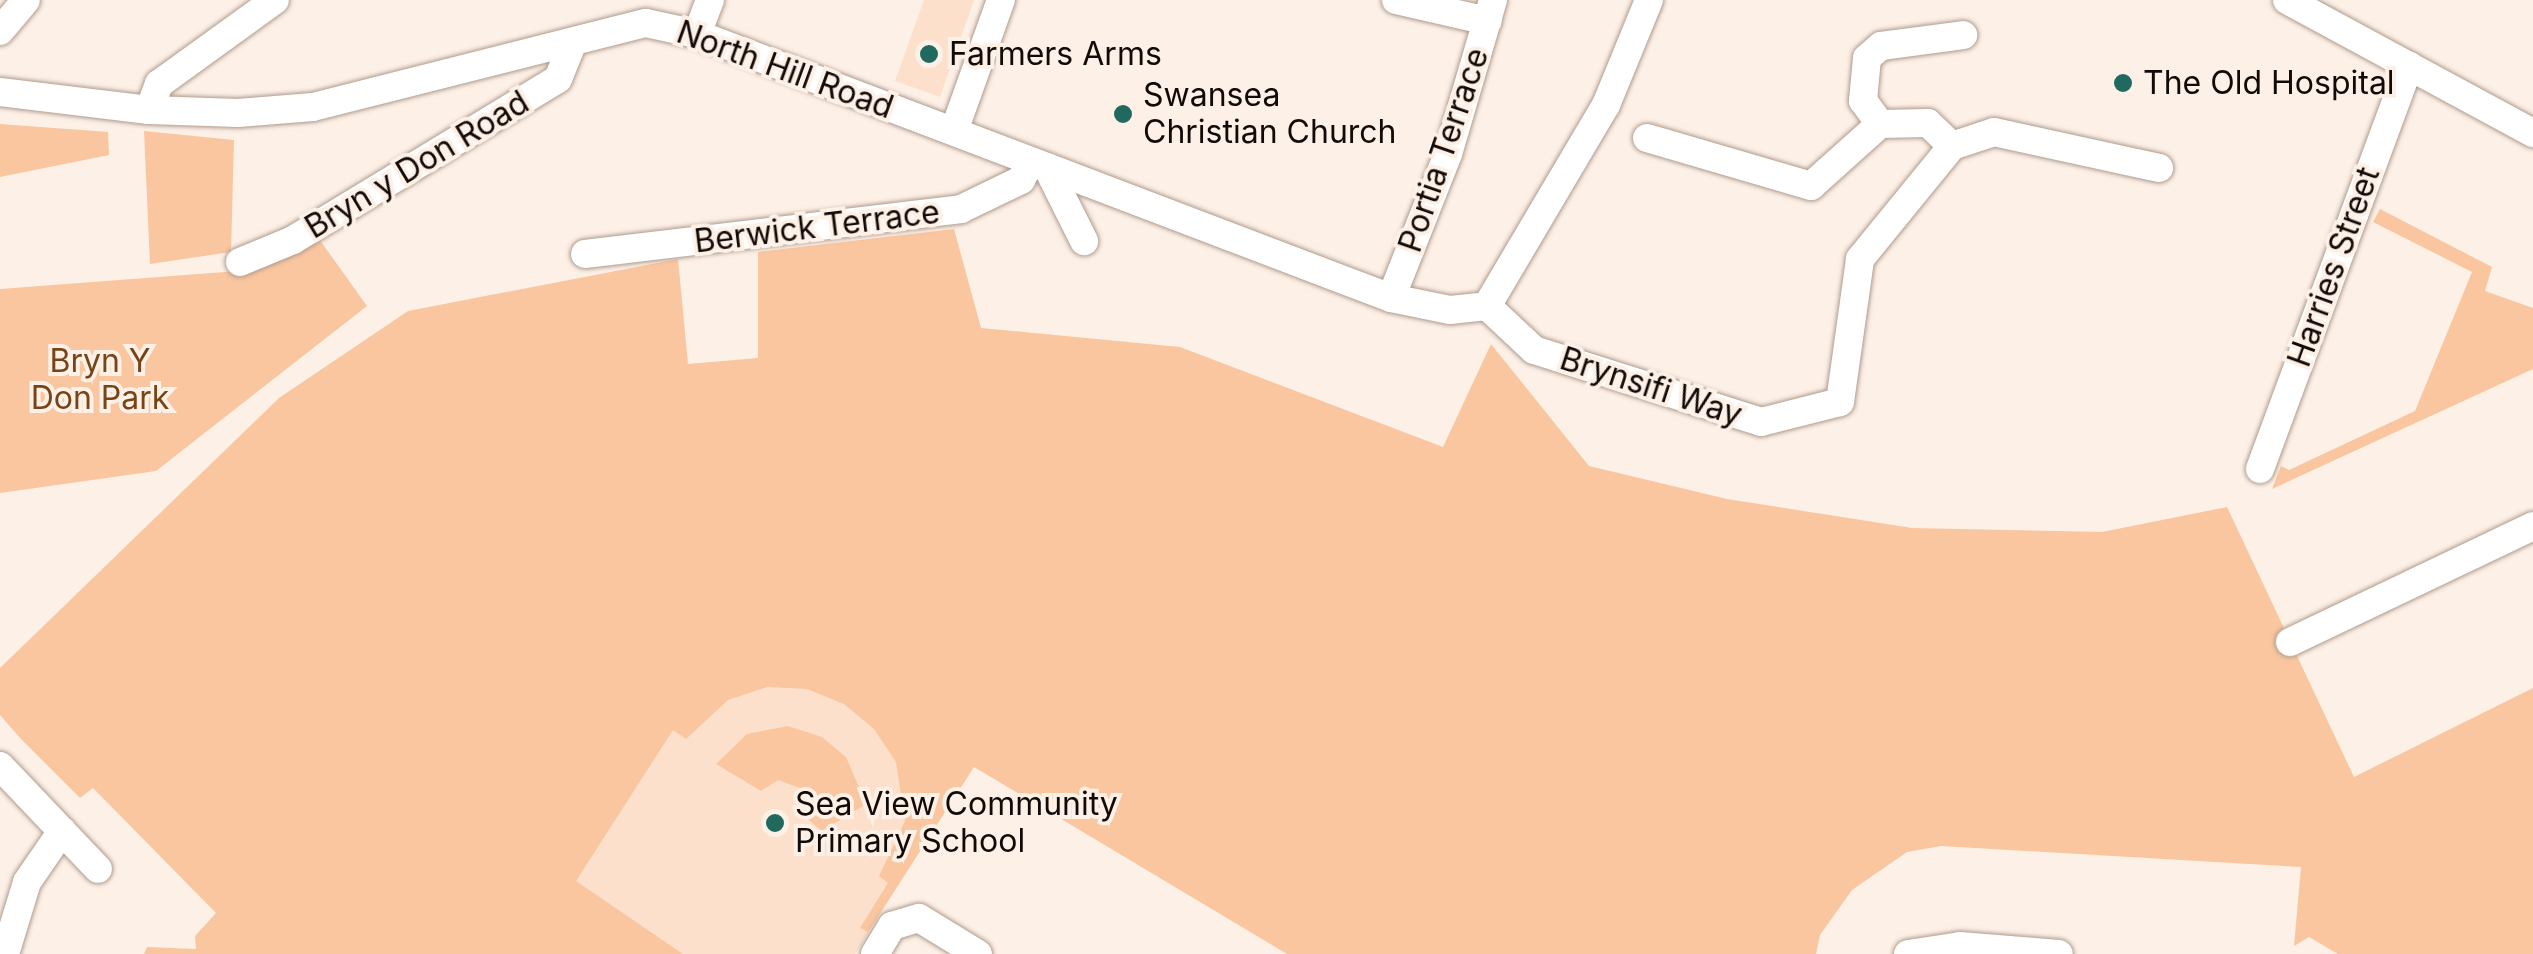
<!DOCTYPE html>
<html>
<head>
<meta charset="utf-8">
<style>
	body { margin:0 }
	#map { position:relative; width:2533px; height:954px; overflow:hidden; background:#fdf0e7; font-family:Inter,sans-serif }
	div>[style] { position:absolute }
	.built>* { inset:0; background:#fce0cb }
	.green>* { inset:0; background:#fac69f }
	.roads { filter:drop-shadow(0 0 2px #af9b8c) drop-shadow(0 0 2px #af9b8c) }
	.minor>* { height:28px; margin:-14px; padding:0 14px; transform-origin:14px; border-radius:14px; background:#fff }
	.dots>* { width:28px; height:28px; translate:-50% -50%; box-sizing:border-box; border:5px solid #fdf0e7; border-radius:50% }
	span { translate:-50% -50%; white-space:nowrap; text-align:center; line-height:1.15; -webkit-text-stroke:8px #fdf0e7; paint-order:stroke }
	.poi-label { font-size:32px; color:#110a06 }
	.left { translate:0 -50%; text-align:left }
	.street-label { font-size:32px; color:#110a06 }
	.park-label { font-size:32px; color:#784416 }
</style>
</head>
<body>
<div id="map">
	<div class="built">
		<div style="clip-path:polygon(924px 0,974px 0,940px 97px,895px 81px)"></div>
		<div style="clip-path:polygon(741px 621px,973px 767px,855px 954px,683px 954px,575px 881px)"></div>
	</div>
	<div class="green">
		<div style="clip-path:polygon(0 124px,108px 132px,109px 155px,0 177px)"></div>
		<div style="clip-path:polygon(144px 131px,234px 140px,231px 252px,150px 264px)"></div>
		<div style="clip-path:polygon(2380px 209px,2492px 267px,2485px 291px,2533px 308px,2533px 369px,2272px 489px,2281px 466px,2289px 470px,2415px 411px,2472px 272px,2373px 222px)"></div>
		<div style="clip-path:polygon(954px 229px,981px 328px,1180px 347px,1443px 447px,1491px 344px,1589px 466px,1727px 499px,1912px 528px,2102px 532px,2227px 507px,2354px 777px,2533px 688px,2533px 954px,2338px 954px,2309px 937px,2294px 946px,2301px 867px,1941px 846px,1907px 852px,1852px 890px,1820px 935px,1816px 954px,1287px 954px,974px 767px,868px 932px,860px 928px,888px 883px,879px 876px,905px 821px,896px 762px,874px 729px,844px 704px,807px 689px,767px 687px,728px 700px,686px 739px,673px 730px,576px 881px,683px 954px,144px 954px,147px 947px,196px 949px,195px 936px,216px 913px,93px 788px,80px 798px,21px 739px,0 715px,0 668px,279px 398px,408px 311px,678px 259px,688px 364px,758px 358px,758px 252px)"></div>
		<div style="clip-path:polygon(319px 239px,367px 306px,156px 471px,0 493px,0 289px,238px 271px)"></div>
		<div style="clip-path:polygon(788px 726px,822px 737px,846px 757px,866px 804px,822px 831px,804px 816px,807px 798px,800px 788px,778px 780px,761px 791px,716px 764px,747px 734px)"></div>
	</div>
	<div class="roads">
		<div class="minor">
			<div style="left:1396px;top:0;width:94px;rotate:12.9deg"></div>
			<div style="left:2287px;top:0;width:280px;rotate:28.4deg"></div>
			<div style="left:0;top:31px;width:40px;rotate:-50deg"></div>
			<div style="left:697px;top:34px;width:36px;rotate:-69deg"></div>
			<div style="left:0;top:92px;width:150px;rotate:6.9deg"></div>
			<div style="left:149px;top:110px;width:89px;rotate:1.9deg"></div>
			<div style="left:238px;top:113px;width:75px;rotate:-4.6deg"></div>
			<div style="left:313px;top:107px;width:343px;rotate:-14.2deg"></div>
			<div style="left:646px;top:23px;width:52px;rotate:12.2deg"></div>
			<div style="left:697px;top:34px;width:743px;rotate:20.83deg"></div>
			<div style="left:1391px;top:298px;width:60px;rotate:11.5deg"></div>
			<div style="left:1450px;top:310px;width:37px;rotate:-6deg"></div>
			<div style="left:149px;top:110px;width:28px;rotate:-69deg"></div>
			<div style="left:159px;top:84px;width:143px;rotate:-35.9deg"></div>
			<div style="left:1880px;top:124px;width:29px;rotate:-126deg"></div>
			<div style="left:1863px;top:101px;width:43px;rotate:-84.7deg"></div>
			<div style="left:1867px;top:58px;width:18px;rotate:-41deg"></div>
			<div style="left:1881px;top:46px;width:83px;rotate:-7.6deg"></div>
			<div style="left:954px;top:131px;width:139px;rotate:-70.3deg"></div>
			<div style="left:1647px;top:138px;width:171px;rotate:16.3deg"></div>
			<div style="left:1811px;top:186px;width:93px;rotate:-41.9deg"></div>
			<div style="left:1880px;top:124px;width:48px;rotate:-1.2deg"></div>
			<div style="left:1928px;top:123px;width:33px;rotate:44deg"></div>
			<div style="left:1952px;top:146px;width:44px;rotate:-18.4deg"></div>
			<div style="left:1994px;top:132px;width:169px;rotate:12.3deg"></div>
			<div style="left:1047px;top:167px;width:83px;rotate:63.4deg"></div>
			<div style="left:585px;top:254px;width:379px;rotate:-6.8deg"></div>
			<div style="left:961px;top:209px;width:67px;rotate:-25.8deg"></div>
			<div style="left:1021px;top:180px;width:21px;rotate:-62deg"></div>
			<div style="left:240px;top:262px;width:57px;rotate:-22.5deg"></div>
			<div style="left:293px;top:240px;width:310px;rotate:-31.3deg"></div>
			<div style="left:558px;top:79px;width:38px;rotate:-68deg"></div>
			<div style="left:1391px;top:298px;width:155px;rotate:-68.4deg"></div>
			<div style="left:1448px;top:154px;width:160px;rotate:-73.7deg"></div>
			<div style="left:1487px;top:306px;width:64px;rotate:43.1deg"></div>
			<div style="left:1534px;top:350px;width:238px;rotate:17.6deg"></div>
			<div style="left:1761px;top:422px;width:81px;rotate:-14.2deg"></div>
			<div style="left:1840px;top:402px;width:144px;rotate:-82deg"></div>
			<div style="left:1860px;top:259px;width:146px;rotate:-50.8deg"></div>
			<div style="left:1487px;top:306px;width:234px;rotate:-59.4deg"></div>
			<div style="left:1606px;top:105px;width:113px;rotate:-67.7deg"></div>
			<div style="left:2260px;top:469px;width:430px;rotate:-69.7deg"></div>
			<div style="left:2290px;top:642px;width:269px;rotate:-25.5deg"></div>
			<div style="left:0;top:766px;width:142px;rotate:46.4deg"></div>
			<div style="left:5px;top:954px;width:75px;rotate:-73deg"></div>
			<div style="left:27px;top:882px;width:62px;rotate:-55.5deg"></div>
			<div style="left:875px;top:954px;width:33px;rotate:-59deg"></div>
			<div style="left:892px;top:926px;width:28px;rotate:-17deg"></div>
			<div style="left:919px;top:918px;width:69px;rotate:31.4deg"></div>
			<div style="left:1908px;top:954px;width:53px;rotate:-8.7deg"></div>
			<div style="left:1960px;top:946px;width:99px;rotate:4.6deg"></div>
		</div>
	</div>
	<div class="dots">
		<div style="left:929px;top:54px;background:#21695f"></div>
		<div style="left:2123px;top:83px;background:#21695f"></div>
		<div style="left:1123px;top:114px;background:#21695f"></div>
		<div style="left:775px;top:823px;background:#21695f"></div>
	</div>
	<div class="poi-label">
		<span class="left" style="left:949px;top:54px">Farmers Arms</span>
		<span class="left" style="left:2143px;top:83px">The Old Hospital</span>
		<span class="left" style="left:1143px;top:114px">Swansea<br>Christian Church</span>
		<span class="left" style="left:795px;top:823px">Sea View Community<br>Primary School</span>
	</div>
	<div class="street-label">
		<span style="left:785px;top:70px;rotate:20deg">North Hill Road</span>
		<span style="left:1444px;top:150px;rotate:-71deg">Portia Terrace</span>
		<span style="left:417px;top:165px;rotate:-31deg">Bryn y Don Road</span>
		<span style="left:817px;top:227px;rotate:-7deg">Berwick Terrace</span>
		<span style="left:2334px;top:267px;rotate:-70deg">Harries Street</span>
		<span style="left:1651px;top:387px;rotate:18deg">Brynsifi Way</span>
	</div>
	<div class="park-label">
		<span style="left:100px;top:380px">Bryn Y<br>Don Park</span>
	</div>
</div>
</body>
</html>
